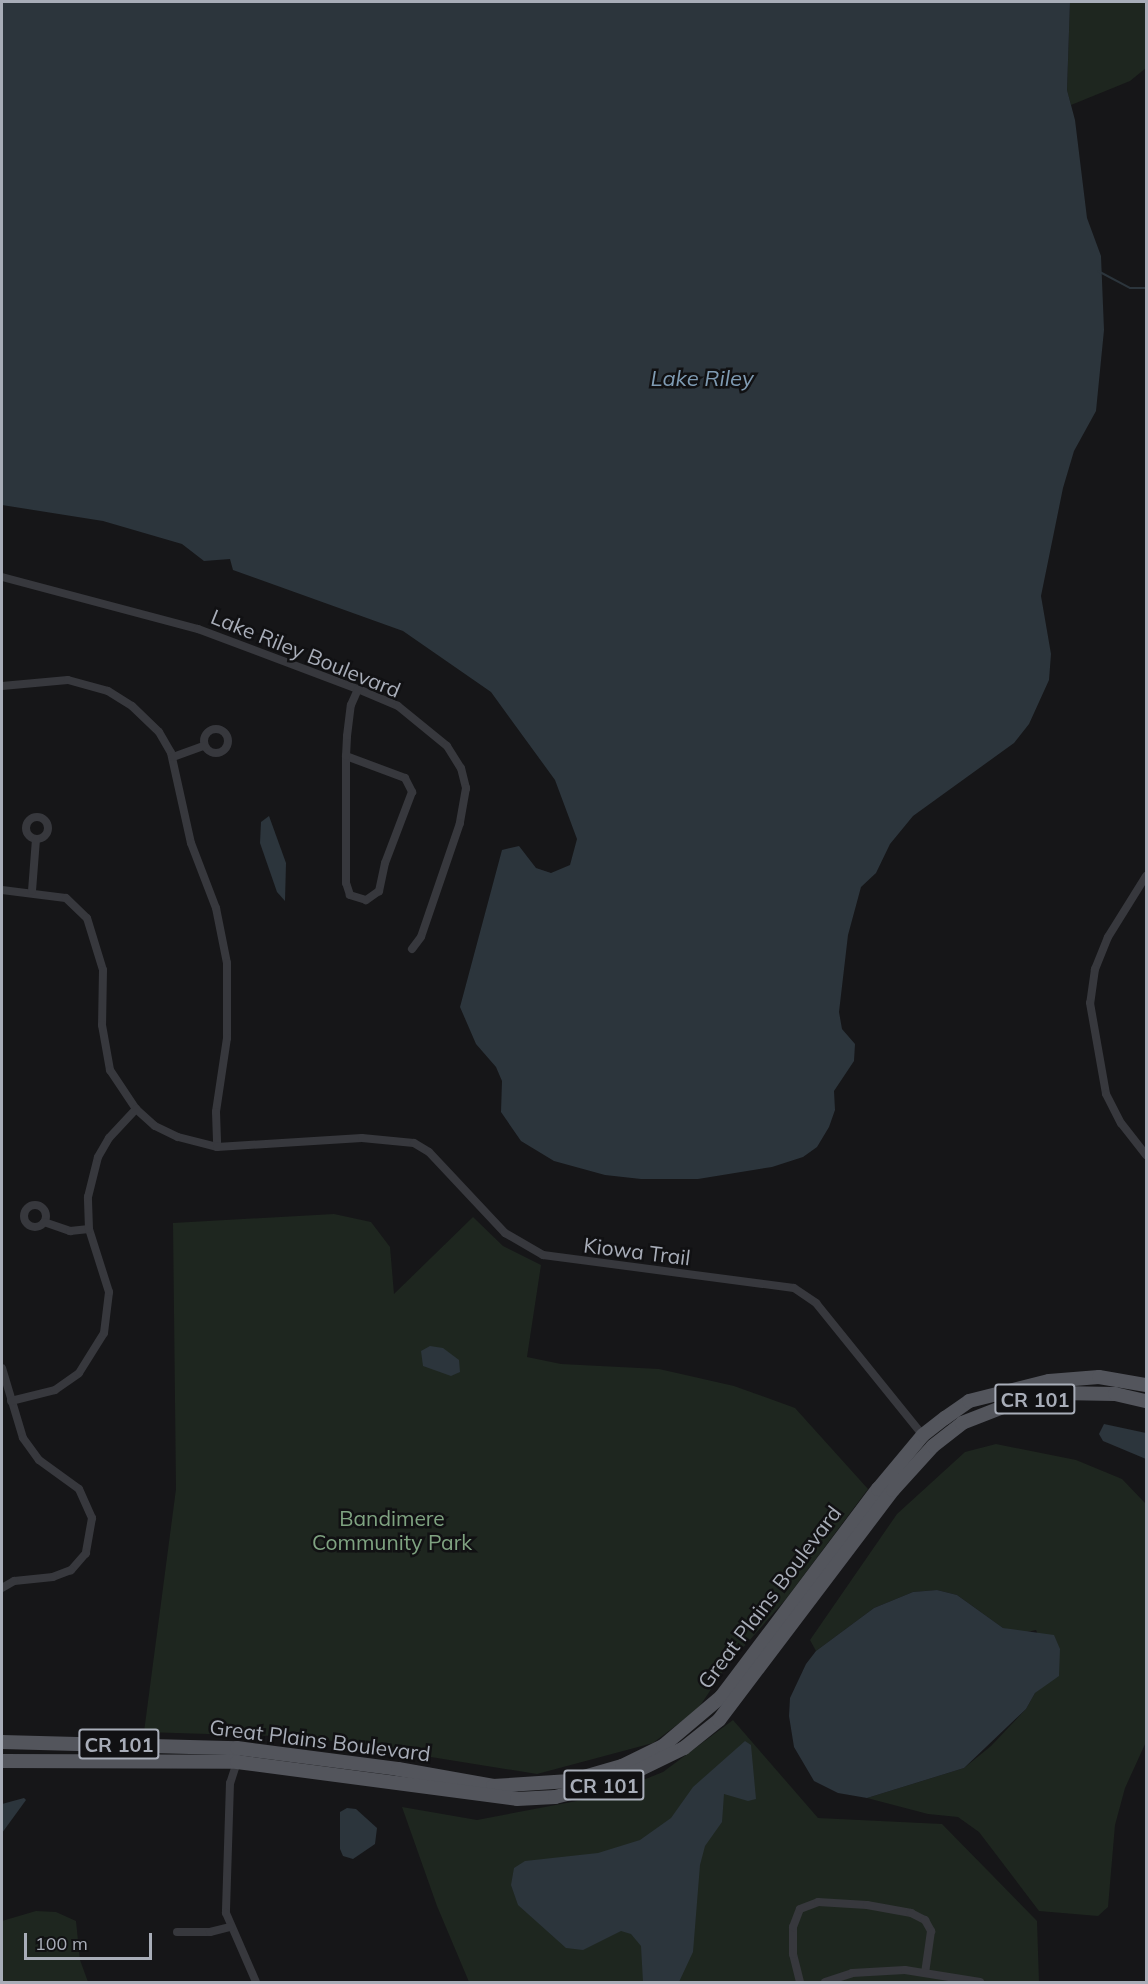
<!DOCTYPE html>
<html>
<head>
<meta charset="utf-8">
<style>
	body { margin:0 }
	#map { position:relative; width:1148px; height:1984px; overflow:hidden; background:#161618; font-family:Mulish,sans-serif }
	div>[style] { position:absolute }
	.green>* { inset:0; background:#1e261f }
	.water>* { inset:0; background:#2c353c }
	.stream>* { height:2px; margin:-1px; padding:0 1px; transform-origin:1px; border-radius:1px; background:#2c353c }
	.minor>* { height:8px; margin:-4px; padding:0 4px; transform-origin:4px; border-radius:4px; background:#37383d }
	.minor>.ring { margin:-4px; padding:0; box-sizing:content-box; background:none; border:8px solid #37383d; border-radius:50% }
	.primary>* { height:14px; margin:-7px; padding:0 7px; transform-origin:7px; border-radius:7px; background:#53555c }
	span { translate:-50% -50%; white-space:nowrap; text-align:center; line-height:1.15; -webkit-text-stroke:5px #111113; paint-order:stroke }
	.shield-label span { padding:2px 4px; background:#111113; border:2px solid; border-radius:4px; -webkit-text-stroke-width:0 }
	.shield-label { font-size:20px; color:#a8adb8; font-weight:700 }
	.street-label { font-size:21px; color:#a8adb8 }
	.park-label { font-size:21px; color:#7fa381 }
	.water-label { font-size:22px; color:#7f9bb3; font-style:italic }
	.frame { position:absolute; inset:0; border:3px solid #a8adb8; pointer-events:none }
	.scale { position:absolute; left:24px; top:1933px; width:128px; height:27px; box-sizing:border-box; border:3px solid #a8adb8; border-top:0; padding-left:8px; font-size:18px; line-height:21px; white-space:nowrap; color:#a8adb8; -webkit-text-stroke:4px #111113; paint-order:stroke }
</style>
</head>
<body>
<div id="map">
	<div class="green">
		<div style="clip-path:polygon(1070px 2px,1146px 2px,1146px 68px,1130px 81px,1071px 105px,1067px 90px)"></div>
		<div style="clip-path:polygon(334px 1214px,371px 1222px,390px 1247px,394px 1294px,473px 1217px,503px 1246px,541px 1265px,527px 1357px,561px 1364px,659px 1369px,734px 1386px,795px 1408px,868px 1489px,786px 1599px,725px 1668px,698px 1709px,653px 1743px,537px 1774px,307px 1737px,144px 1732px,176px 1489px,173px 1223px)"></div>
		<div style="clip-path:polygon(996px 1444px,1076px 1460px,1122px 1479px,1146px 1504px,1146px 1742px,1125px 1788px,1115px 1825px,1108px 1907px,1098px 1916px,1039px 1911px,979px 1832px,958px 1817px,928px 1814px,867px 1798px,964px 1768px,991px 1746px,1026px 1709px,1035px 1693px,1055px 1676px,1036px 1630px,1023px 1633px,1003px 1628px,957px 1595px,937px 1590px,913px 1592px,874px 1608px,816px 1651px,810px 1640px,897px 1514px,965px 1452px)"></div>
		<div style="clip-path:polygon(733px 1720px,818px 1818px,942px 1824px,1037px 1921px,1039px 1982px,469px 1982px,437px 1906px,402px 1807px,477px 1820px,603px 1796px,663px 1772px)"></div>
		<div style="clip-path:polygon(36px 1911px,56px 1912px,76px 1921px,80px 1960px,88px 1982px,2px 1982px,2px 1921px)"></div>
	</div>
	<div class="water">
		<div style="clip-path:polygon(2px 2px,1070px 2px,1067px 90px,1075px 120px,1087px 218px,1101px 256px,1104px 330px,1096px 411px,1074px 451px,1063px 488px,1041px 596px,1051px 654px,1049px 680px,1029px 724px,1014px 743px,913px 816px,890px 844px,876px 873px,861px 887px,848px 935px,839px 1012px,842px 1029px,855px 1044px,854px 1061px,834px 1091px,835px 1110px,829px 1127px,817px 1147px,803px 1157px,772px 1167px,698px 1179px,641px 1179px,605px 1175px,554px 1161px,521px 1141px,501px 1112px,502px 1081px,496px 1067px,476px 1044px,460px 1007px,502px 850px,519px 846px,536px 868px,551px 873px,570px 865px,577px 839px,555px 780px,491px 692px,403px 631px,233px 570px,230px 559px,204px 561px,182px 544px,103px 521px,2px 505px)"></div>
		<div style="clip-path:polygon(269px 816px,286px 863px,285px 901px,277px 892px,260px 843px,261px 822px)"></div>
		<div style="clip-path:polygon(430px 1346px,443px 1348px,459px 1360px,460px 1372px,451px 1376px,423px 1366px,421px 1351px)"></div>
		<div style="clip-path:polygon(1104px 1424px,1146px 1433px,1146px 1459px,1103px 1441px,1099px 1434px)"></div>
		<div style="clip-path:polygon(937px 1590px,957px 1595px,1003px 1628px,1054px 1635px,1060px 1649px,1059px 1676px,1035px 1693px,1026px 1709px,964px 1768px,867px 1798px,838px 1793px,814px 1781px,794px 1747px,789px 1716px,790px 1698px,806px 1664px,816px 1651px,874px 1608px,913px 1592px)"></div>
		<div style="clip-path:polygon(745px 1741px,751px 1745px,756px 1799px,748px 1801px,724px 1794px,722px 1822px,705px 1846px,700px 1865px,693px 1952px,679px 1982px,643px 1982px,641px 1946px,631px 1934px,621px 1931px,583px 1950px,566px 1948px,518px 1905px,511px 1885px,514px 1868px,525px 1861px,598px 1853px,640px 1840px,671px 1818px,693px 1787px)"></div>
		<div style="clip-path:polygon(24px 1798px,26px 1800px,2px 1833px,2px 1804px)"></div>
		<div style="clip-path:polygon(347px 1808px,356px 1809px,377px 1828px,375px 1844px,353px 1859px,343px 1856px,340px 1849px,340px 1812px)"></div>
	</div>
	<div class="stream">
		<div style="left:1098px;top:271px;width:36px;rotate:28deg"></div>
		<div style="left:1130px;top:288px;width:16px"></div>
	</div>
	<div class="minor">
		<div style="left:2px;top:577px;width:203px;rotate:14.9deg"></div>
		<div style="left:198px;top:629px;width:171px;rotate:20.6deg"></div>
		<div style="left:358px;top:689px;width:43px;rotate:23deg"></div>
		<div style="left:398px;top:706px;width:63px;rotate:39.2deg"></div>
		<div style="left:447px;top:746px;width:26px;rotate:58deg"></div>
		<div style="left:461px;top:768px;width:21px;rotate:76deg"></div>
		<div style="left:466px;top:788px;width:36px;rotate:100deg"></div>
		<div style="left:460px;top:823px;width:120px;rotate:108.9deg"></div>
		<div style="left:421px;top:937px;width:15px;rotate:127deg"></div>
		<div style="left:2px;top:686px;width:66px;rotate:-5.2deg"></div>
		<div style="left:68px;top:680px;width:41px;rotate:15.4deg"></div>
		<div style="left:108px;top:691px;width:28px;rotate:32deg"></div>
		<div style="left:132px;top:706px;width:37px;rotate:44deg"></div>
		<div style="left:159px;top:732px;width:24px;rotate:60deg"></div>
		<div style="left:171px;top:753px;width:92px;rotate:77.5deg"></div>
		<div style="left:191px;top:843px;width:70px;rotate:69deg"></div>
		<div style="left:216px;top:908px;width:56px;rotate:78.7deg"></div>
		<div style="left:227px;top:963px;width:75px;rotate:90deg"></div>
		<div style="left:227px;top:1038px;width:75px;rotate:98.5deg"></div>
		<div style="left:216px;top:1112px;width:35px;rotate:88deg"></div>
		<div class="ring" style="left:204px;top:729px;width:16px;height:16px"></div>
		<div style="left:346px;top:756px;width:63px;rotate:20.4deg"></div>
		<div style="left:405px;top:778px;width:16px;rotate:63deg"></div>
		<div style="left:412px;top:792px;width:76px;rotate:110.8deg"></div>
		<div style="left:385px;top:863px;width:29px;rotate:102deg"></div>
		<div style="left:379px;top:891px;width:16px;rotate:145deg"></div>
		<div style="left:366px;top:900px;width:17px;rotate:-163deg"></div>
		<div style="left:350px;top:895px;width:13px;rotate:-108deg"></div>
		<div style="left:346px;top:883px;width:127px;rotate:-90deg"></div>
		<div style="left:346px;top:756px;width:20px;rotate:-87deg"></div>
		<div style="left:347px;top:736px;width:31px;rotate:-83deg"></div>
		<div style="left:351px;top:705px;width:17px;rotate:-66deg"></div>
		<div style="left:173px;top:757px;width:33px;rotate:-20deg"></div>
		<div class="ring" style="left:26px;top:817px;width:14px;height:14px"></div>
		<div style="left:1146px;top:876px;width:72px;rotate:121.9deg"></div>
		<div style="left:1108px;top:937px;width:35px;rotate:112deg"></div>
		<div style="left:1095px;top:969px;width:34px;rotate:98deg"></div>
		<div style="left:1090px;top:1003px;width:92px;rotate:80deg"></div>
		<div style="left:1106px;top:1094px;width:33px;rotate:63deg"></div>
		<div style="left:1121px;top:1123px;width:41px;rotate:52deg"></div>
		<div style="left:2px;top:890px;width:64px;rotate:7.1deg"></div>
		<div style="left:66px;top:898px;width:29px;rotate:44deg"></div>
		<div style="left:87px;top:918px;width:54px;rotate:72.9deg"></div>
		<div style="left:103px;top:970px;width:55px;rotate:91deg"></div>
		<div style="left:102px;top:1025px;width:46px;rotate:79.9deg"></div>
		<div style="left:110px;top:1070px;width:47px;rotate:56.3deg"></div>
		<div style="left:136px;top:1109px;width:25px;rotate:42deg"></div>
		<div style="left:155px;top:1126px;width:25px;rotate:26deg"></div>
		<div style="left:178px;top:1137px;width:40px;rotate:14.4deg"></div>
		<div style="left:217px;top:1147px;width:145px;rotate:-3.6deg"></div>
		<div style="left:362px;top:1138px;width:52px;rotate:5.5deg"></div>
		<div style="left:414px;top:1143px;width:17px;rotate:31deg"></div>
		<div style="left:429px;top:1152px;width:111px;rotate:46.8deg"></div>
		<div style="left:505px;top:1233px;width:44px;rotate:30.1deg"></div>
		<div style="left:543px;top:1255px;width:253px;rotate:7.5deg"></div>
		<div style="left:794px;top:1288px;width:27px;rotate:34deg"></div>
		<div style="left:816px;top:1303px;width:172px;rotate:51.1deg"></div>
		<div style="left:32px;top:891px;width:52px;rotate:-85.6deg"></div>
		<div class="ring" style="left:24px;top:1205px;width:14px;height:14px"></div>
		<div style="left:44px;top:1222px;width:28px;rotate:19deg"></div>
		<div style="left:70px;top:1231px;width:19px;rotate:-6deg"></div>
		<div style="left:2px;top:1368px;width:73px;rotate:73.3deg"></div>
		<div style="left:23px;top:1438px;width:27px;rotate:54deg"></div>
		<div style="left:39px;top:1460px;width:49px;rotate:35.9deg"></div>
		<div style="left:79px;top:1489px;width:32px;rotate:66deg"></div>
		<div style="left:92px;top:1518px;width:36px;rotate:100deg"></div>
		<div style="left:86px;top:1553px;width:23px;rotate:131deg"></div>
		<div style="left:71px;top:1570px;width:19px;rotate:159deg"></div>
		<div style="left:53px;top:1577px;width:39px;rotate:174deg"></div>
		<div style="left:14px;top:1581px;width:14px;rotate:150deg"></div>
		<div style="left:11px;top:1401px;width:45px;rotate:-14deg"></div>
		<div style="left:55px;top:1390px;width:29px;rotate:-35deg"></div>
		<div style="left:79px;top:1373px;width:47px;rotate:-58deg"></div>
		<div style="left:104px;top:1333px;width:41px;rotate:-83deg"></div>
		<div style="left:109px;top:1292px;width:66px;rotate:-107.6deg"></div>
		<div style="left:89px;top:1229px;width:32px;rotate:-92deg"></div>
		<div style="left:88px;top:1197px;width:41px;rotate:-76deg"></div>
		<div style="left:98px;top:1157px;width:22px;rotate:-60deg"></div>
		<div style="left:109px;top:1138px;width:40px;rotate:-47deg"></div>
		<div style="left:237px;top:1762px;width:22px;rotate:108deg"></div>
		<div style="left:230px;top:1783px;width:130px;rotate:91.8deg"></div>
		<div style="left:226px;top:1913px;width:75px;rotate:66.5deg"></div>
		<div style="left:177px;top:1932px;width:33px"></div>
		<div style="left:210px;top:1932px;width:21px;rotate:-14deg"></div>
		<div style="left:800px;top:1982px;width:29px;rotate:-104deg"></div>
		<div style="left:793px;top:1954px;width:27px;rotate:-90deg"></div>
		<div style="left:793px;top:1927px;width:19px;rotate:-69deg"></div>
		<div style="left:800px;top:1909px;width:19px;rotate:-21deg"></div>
		<div style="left:818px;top:1902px;width:49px;rotate:3.5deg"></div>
		<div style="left:867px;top:1905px;width:45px;rotate:10.3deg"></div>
		<div style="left:911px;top:1913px;width:16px;rotate:27deg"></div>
		<div style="left:925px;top:1920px;width:13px;rotate:61deg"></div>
		<div style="left:931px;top:1931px;width:42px;rotate:98.1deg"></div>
		<div style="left:825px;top:1982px;width:28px;rotate:-18deg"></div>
		<div style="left:852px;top:1973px;width:53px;rotate:-3.2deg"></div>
		<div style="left:905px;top:1970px;width:76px;rotate:9.1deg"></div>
	</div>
	<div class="primary">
		<div style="left:2px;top:1742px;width:235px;rotate:1.5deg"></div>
		<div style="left:237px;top:1748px;width:162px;rotate:7.4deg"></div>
		<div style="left:398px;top:1769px;width:97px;rotate:10.1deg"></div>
		<div style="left:493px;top:1786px;width:77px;rotate:-3.7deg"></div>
		<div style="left:570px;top:1781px;width:54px;rotate:-16.1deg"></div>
		<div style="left:622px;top:1766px;width:46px;rotate:-26deg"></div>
		<div style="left:663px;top:1746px;width:76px;rotate:-40.2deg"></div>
		<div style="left:721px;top:1697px;width:261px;rotate:-53deg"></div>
		<div style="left:878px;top:1489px;width:70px;rotate:-50.2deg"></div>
		<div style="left:923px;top:1435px;width:28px;rotate:-38deg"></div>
		<div style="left:945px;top:1418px;width:29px;rotate:-35deg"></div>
		<div style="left:969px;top:1401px;width:82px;rotate:-14deg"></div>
		<div style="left:1049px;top:1381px;width:50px;rotate:-4.6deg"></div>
		<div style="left:1099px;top:1377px;width:48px;rotate:9.7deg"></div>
		<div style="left:2px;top:1761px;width:235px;rotate:0.2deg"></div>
		<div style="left:237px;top:1762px;width:282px;rotate:7.5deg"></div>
		<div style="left:517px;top:1799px;width:38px;rotate:-3deg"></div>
		<div style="left:555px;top:1797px;width:59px;rotate:-13.8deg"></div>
		<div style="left:612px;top:1783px;width:80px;rotate:-25.9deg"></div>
		<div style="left:684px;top:1748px;width:45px;rotate:-38.7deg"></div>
		<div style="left:719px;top:1720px;width:288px;rotate:-52.9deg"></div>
		<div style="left:893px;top:1490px;width:59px;rotate:-47.7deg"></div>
		<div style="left:933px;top:1446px;width:37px;rotate:-38deg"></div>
		<div style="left:962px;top:1423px;width:53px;rotate:-21.2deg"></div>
		<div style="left:1011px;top:1404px;width:49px;rotate:-12.9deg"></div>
		<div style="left:1059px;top:1393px;width:56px;rotate:1deg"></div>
		<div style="left:1115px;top:1394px;width:32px;rotate:13deg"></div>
	</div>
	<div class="shield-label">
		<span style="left:1035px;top:1399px">CR 101</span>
		<span style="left:119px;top:1744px">CR 101</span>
		<span style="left:604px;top:1785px">CR 101</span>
	</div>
	<div class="street-label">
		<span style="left:306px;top:653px;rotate:22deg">Lake Riley Boulevard</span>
		<span style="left:637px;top:1251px;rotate:7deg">Kiowa Trail</span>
		<span style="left:769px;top:1597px;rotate:-53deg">Great Plains Boulevard</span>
		<span style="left:320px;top:1740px;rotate:7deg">Great Plains Boulevard</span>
	</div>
	<div class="park-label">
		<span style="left:392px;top:1530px">Bandimere<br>Community Park</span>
	</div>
	<div class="water-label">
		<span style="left:702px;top:379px">Lake Riley</span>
	</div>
	<div class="frame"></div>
	<div class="scale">100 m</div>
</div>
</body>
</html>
